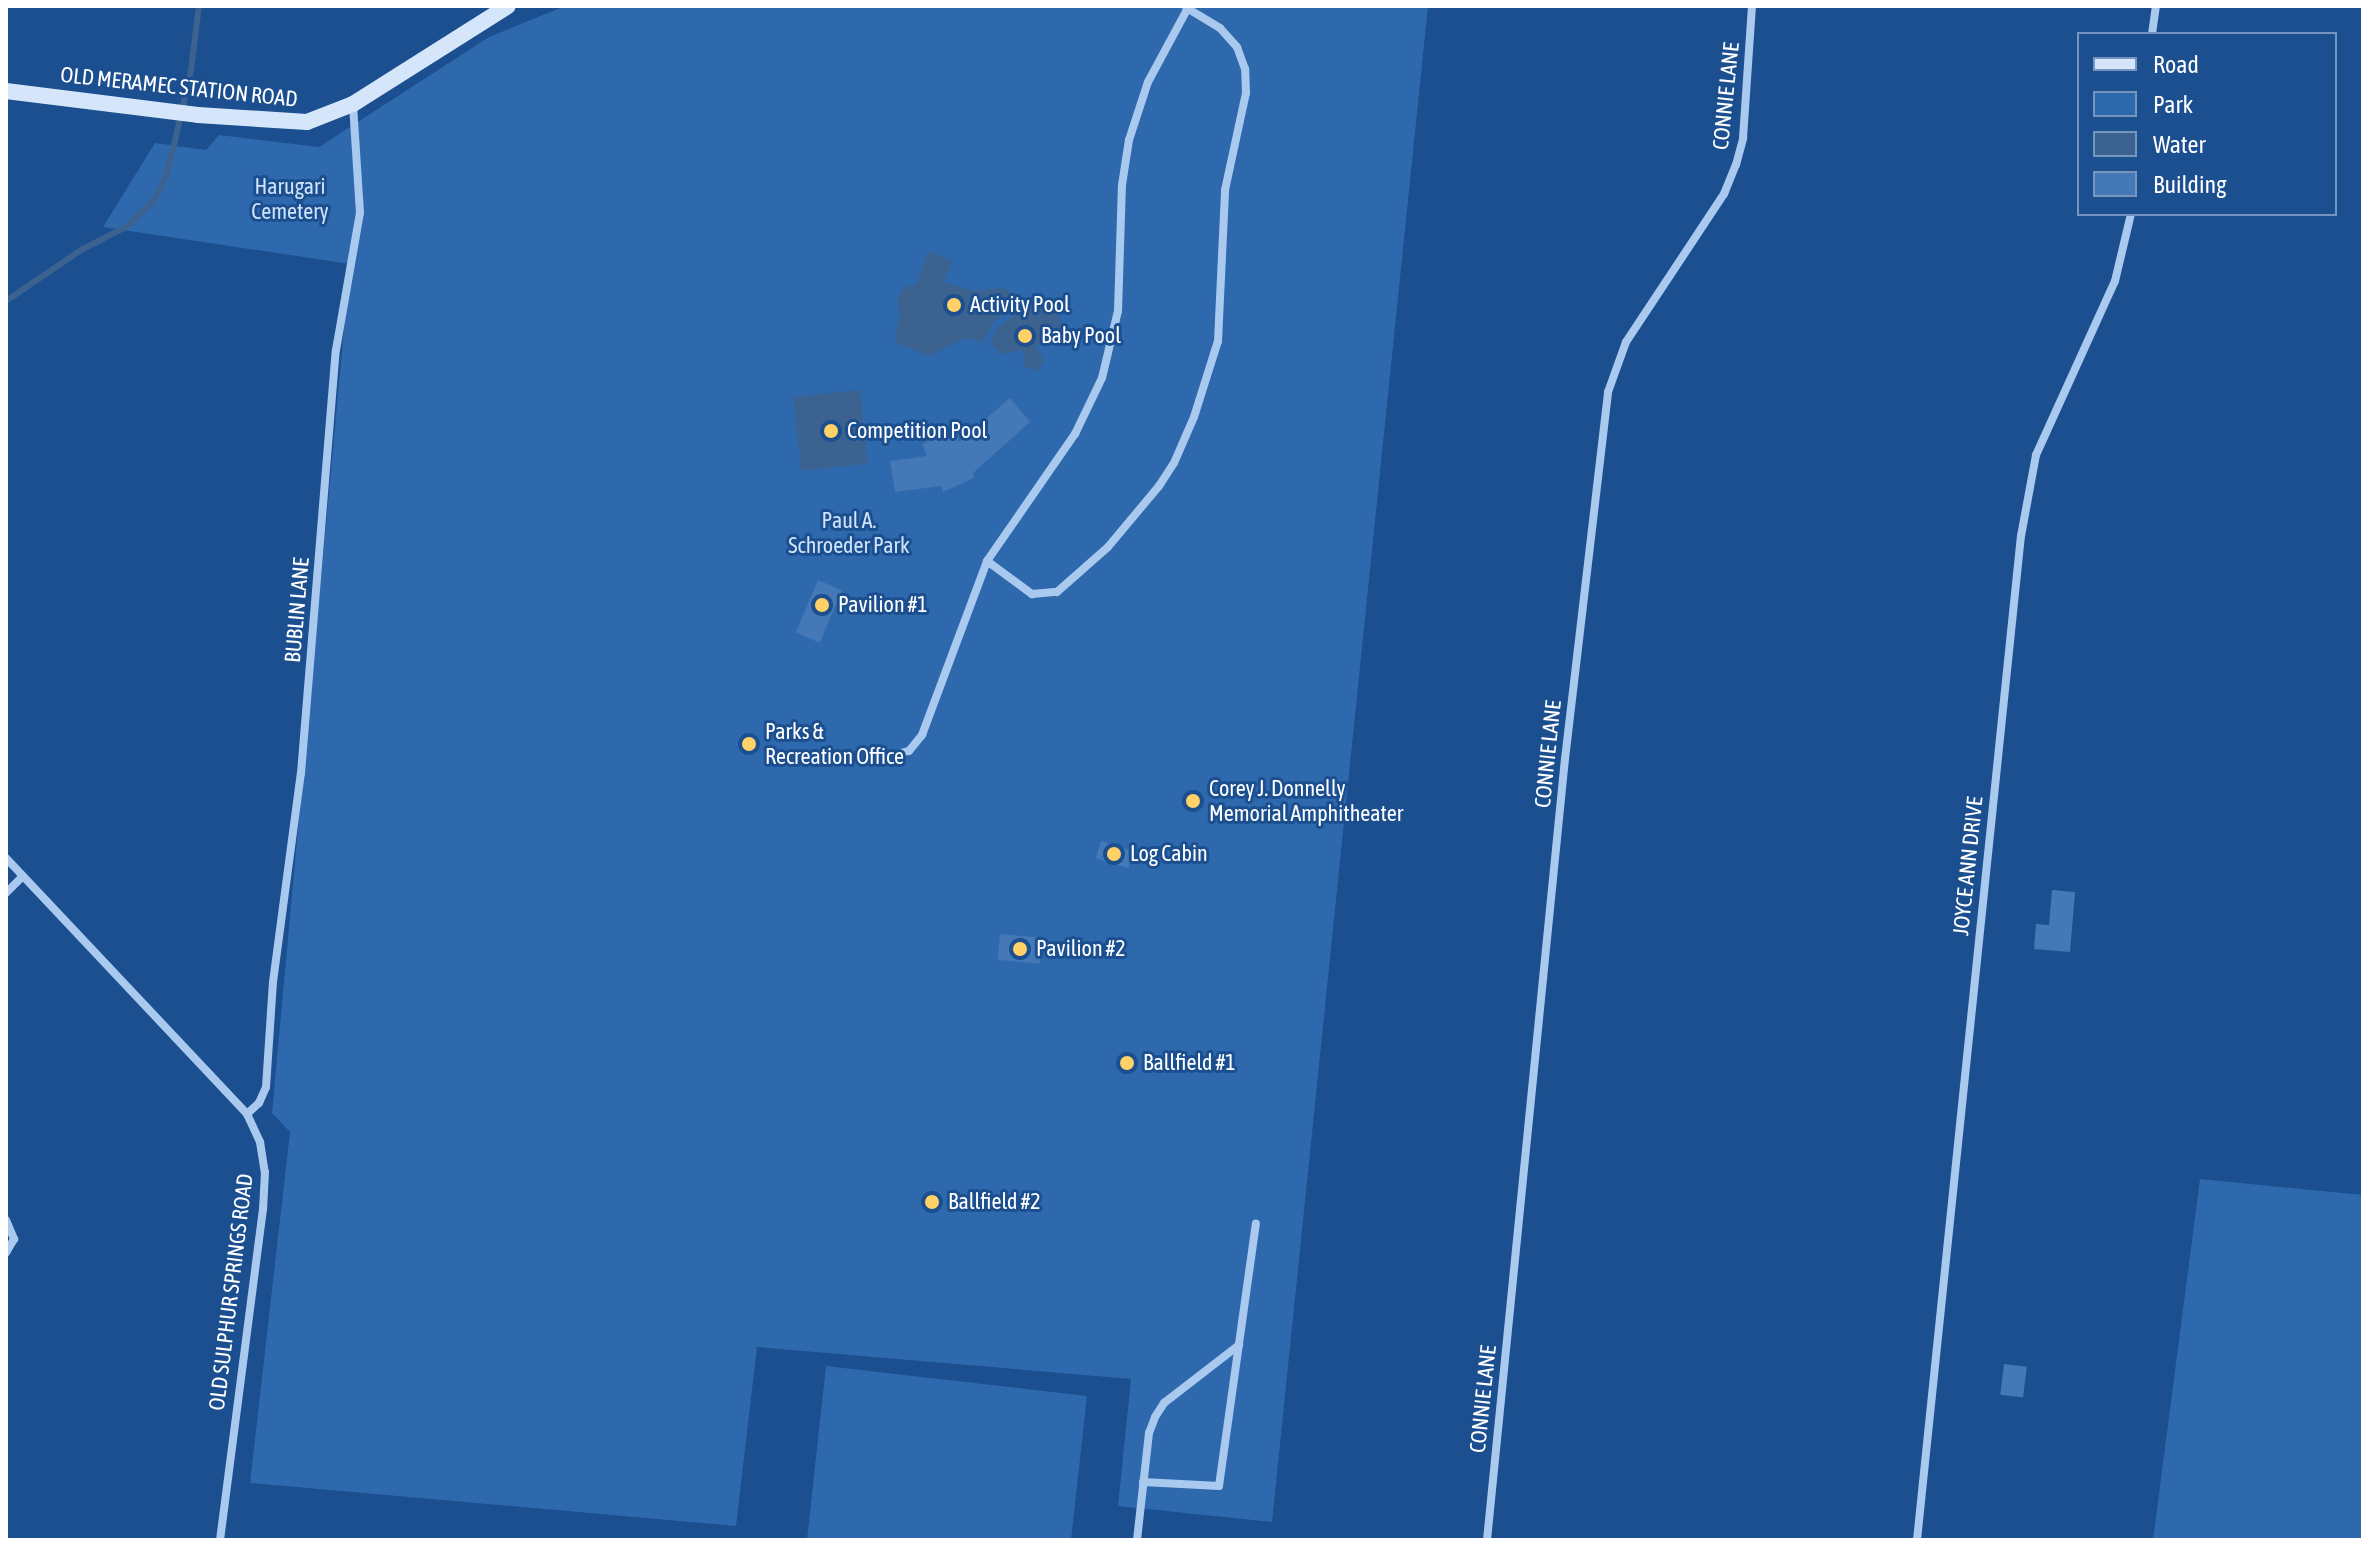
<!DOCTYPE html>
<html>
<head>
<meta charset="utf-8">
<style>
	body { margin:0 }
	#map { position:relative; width:2369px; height:1546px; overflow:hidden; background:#1b4f8f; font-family:"Asap Condensed",sans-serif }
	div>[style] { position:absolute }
	.green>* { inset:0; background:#2e69ad }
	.water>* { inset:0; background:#3c6290; transform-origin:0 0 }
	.stream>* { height:6px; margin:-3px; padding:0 3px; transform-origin:3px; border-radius:3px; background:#3c6290 }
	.building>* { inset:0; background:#4478b7; transform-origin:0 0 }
	.street>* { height:8px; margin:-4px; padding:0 4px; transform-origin:4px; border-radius:4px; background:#a9c9ee }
	.secondary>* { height:16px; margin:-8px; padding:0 8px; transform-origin:8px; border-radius:8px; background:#d6e6fa }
	.dots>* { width:22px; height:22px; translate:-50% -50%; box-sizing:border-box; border:4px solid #1b4f8f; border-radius:50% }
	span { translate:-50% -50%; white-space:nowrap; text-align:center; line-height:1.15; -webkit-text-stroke:6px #1b4f8f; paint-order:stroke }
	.street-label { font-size:22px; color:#fff }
	.park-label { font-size:22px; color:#cfe3fa }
	.poi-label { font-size:22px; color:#fff }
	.left { translate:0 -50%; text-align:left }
	.frame { position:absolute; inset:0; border:8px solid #fff; pointer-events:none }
	.legend { position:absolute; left:2077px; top:32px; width:260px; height:184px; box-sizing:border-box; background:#1b4f8f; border:2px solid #7695bc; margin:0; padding:10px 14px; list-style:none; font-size:24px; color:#fff }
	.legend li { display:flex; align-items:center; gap:16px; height:40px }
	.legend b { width:40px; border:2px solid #7695bc }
</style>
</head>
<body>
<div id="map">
	<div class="green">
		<div style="clip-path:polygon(565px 6px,1428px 6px,1272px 1522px,1118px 1506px,1131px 1379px,757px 1347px,736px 1526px,250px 1483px,290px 1132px,272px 1113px,350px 264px,103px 227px,155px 143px,206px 150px,219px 135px,319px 147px,489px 37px)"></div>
		<div style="clip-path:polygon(2200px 1179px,2363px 1195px,2363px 1540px,2153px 1540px)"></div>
		<div style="clip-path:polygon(826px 1366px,1087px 1396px,1071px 1540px,807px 1540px)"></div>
	</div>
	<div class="water">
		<div style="clip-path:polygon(928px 251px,953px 261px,944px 282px,974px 291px,1004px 288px,1012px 294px,1012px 307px,995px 321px,982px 342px,964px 338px,930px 356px,897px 344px,894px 336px,900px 317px,897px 298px,904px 288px,917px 284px)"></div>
		<div style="clip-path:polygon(1021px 301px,1029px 308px,1050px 309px,1062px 320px,1056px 336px,1036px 346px,1044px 361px,1039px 370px,1025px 367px,1022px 350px,1001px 354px,990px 343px,996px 329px,1014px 315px)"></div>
		<div style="left:860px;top:390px;width:74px;height:67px;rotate:84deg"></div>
	</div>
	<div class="stream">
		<div style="left:6px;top:301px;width:91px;rotate:-34.2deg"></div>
		<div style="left:81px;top:250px;width:51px;rotate:-27.1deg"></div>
		<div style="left:126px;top:227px;width:37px;rotate:-43deg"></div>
		<div style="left:153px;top:202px;width:29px;rotate:-63deg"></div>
		<div style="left:166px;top:176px;width:32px;rotate:-76deg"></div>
		<div style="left:174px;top:145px;width:77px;rotate:-77.2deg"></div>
		<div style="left:191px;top:70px;width:64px;rotate:-82.9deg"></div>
	</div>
	<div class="building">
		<div style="clip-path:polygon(1010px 398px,1030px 422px,973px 473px,974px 478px,943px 492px,941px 486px,895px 492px,890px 461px,927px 456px,922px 444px,954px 429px,959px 442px)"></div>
		<div style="left:818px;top:580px;width:26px;height:57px;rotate:23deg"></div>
		<div style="left:1101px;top:841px;width:34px;height:18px;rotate:17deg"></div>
		<div style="clip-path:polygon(2052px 890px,2075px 892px,2070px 952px,2034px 949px,2036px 924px,2049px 925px)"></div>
		<div style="left:1000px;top:934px;width:42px;height:26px;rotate:5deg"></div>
		<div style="left:2004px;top:1364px;width:23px;height:31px;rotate:7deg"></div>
	</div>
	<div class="street">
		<div style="left:2152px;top:34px;width:28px;rotate:-82deg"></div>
		<div style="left:987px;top:561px;width:56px;rotate:36.3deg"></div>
		<div style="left:1032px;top:594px;width:25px;rotate:-5deg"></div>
		<div style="left:1057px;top:592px;width:68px;rotate:-41.4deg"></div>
		<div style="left:1108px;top:547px;width:80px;rotate:-50.1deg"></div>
		<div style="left:1159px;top:486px;width:27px;rotate:-57deg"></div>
		<div style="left:1174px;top:463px;width:50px;rotate:-66.5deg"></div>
		<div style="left:1194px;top:417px;width:80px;rotate:-72.5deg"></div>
		<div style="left:1218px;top:341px;width:151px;rotate:-87.3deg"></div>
		<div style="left:1225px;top:190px;width:99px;rotate:-77.8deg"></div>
		<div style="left:1246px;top:93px;width:24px;rotate:-92deg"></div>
		<div style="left:1245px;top:69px;width:23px;rotate:-110deg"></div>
		<div style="left:1237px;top:47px;width:25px;rotate:-132deg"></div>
		<div style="left:1220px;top:28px;width:39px;rotate:-149deg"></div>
		<div style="left:882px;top:758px;width:28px;rotate:-15deg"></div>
		<div style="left:909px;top:751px;width:21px;rotate:-51deg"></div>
		<div style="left:922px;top:735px;width:186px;rotate:-69.5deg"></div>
		<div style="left:987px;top:561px;width:155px;rotate:-55.3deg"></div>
		<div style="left:1075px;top:434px;width:62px;rotate:-64.3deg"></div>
		<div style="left:1102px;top:378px;width:69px;rotate:-76.6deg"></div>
		<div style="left:1118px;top:311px;width:126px;rotate:-88.2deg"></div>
		<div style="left:1122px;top:185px;width:46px;rotate:-81.2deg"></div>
		<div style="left:1129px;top:140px;width:61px;rotate:-71.9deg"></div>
		<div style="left:1148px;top:82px;width:86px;rotate:-61.7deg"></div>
		<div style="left:6px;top:858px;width:352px;rotate:46.7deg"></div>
		<div style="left:247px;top:1114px;width:31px;rotate:65deg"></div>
		<div style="left:260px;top:1142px;width:30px;rotate:81deg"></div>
		<div style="left:265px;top:1172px;width:37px;rotate:93deg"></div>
		<div style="left:263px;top:1209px;width:334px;rotate:97.4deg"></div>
		<div style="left:6px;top:893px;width:21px;rotate:-45deg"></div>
		<div style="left:247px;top:1114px;width:16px;rotate:-43deg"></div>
		<div style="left:259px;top:1103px;width:17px;rotate:-66deg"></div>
		<div style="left:266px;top:1087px;width:105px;rotate:-86.2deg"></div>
		<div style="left:273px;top:982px;width:211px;rotate:-82.4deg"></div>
		<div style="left:301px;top:773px;width:424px;rotate:-85.3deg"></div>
		<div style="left:336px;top:350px;width:139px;rotate:-80.1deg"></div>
		<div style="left:360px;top:213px;width:109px;rotate:-93.7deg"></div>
		<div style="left:6px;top:1220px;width:21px;rotate:67deg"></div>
		<div style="left:14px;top:1239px;width:16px;rotate:120deg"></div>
		<div style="left:1143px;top:1482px;width:76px;rotate:3deg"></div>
		<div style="left:1219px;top:1486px;width:265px;rotate:-82deg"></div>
		<div style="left:1137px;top:1540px;width:108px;rotate:-83.6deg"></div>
		<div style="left:1149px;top:1433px;width:17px;rotate:-69deg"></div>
		<div style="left:1155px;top:1417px;width:17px;rotate:-57deg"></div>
		<div style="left:1164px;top:1403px;width:95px;rotate:-37.7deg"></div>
		<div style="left:1487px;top:1540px;width:785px;rotate:-84.3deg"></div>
		<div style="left:1565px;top:759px;width:370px;rotate:-83.3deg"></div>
		<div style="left:1608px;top:392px;width:53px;rotate:-70.2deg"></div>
		<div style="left:1626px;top:342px;width:178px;rotate:-56.5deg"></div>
		<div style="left:1724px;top:194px;width:31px;rotate:-68deg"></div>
		<div style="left:1736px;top:165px;width:28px;rotate:-75deg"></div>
		<div style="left:1743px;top:138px;width:132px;rotate:-86.1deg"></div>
		<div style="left:1917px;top:1540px;width:1009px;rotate:-84.09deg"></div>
		<div style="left:2021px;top:536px;width:82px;rotate:-79.5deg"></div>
		<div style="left:2036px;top:455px;width:191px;rotate:-65.6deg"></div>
		<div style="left:2115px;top:281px;width:69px;rotate:-76.6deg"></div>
	</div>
	<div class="secondary">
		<div style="left:6px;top:91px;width:193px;rotate:7.1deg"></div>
		<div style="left:198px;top:115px;width:109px;rotate:3.7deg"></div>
		<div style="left:307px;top:122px;width:49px;rotate:-21.4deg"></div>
		<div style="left:353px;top:104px;width:183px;rotate:-32.3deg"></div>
	</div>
	<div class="dots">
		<div style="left:954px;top:305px;background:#ffd166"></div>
		<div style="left:1025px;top:336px;background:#ffd166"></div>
		<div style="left:831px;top:431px;background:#ffd166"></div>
		<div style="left:822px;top:605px;background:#ffd166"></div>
		<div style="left:749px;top:744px;background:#ffd166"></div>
		<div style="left:1193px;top:801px;background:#ffd166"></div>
		<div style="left:1114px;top:854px;background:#ffd166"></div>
		<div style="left:1020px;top:949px;background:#ffd166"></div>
		<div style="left:1127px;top:1063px;background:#ffd166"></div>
		<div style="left:932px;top:1202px;background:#ffd166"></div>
	</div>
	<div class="street-label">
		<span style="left:179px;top:87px;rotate:6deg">OLD MERAMEC STATION ROAD</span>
		<span style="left:1726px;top:96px;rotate:-84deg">CONNIE LANE</span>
		<span style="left:297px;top:610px;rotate:-85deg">BUBLIN LANE</span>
		<span style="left:1548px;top:754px;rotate:-84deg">CONNIE LANE</span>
		<span style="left:1968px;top:866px;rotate:-84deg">JOYCE ANN DRIVE</span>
		<span style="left:231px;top:1292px;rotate:-83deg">OLD SULPHUR SPRINGS ROAD</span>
		<span style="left:1483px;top:1399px;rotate:-84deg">CONNIE LANE</span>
	</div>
	<div class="park-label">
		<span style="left:290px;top:199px">Harugari<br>Cemetery</span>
		<span style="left:849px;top:533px">Paul A.<br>Schroeder Park</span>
	</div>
	<div class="poi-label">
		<span class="left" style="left:970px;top:305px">Activity Pool</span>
		<span class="left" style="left:1041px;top:336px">Baby Pool</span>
		<span class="left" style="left:847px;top:431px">Competition Pool</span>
		<span class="left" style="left:838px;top:605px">Pavilion #1</span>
		<span class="left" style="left:765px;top:744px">Parks &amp;<br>Recreation Office</span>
		<span class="left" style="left:1209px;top:801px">Corey J. Donnelly<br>Memorial Amphitheater</span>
		<span class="left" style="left:1130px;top:854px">Log Cabin</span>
		<span class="left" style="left:1036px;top:949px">Pavilion #2</span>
		<span class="left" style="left:1143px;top:1063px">Ballfield #1</span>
		<span class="left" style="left:948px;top:1202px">Ballfield #2</span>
	</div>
	<div class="frame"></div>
	<ul class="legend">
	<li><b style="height:10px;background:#d6e6fa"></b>Road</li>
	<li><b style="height:22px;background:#2e69ad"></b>Park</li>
	<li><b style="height:22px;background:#3c6290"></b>Water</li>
	<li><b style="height:22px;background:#4478b7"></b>Building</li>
	</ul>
</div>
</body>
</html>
